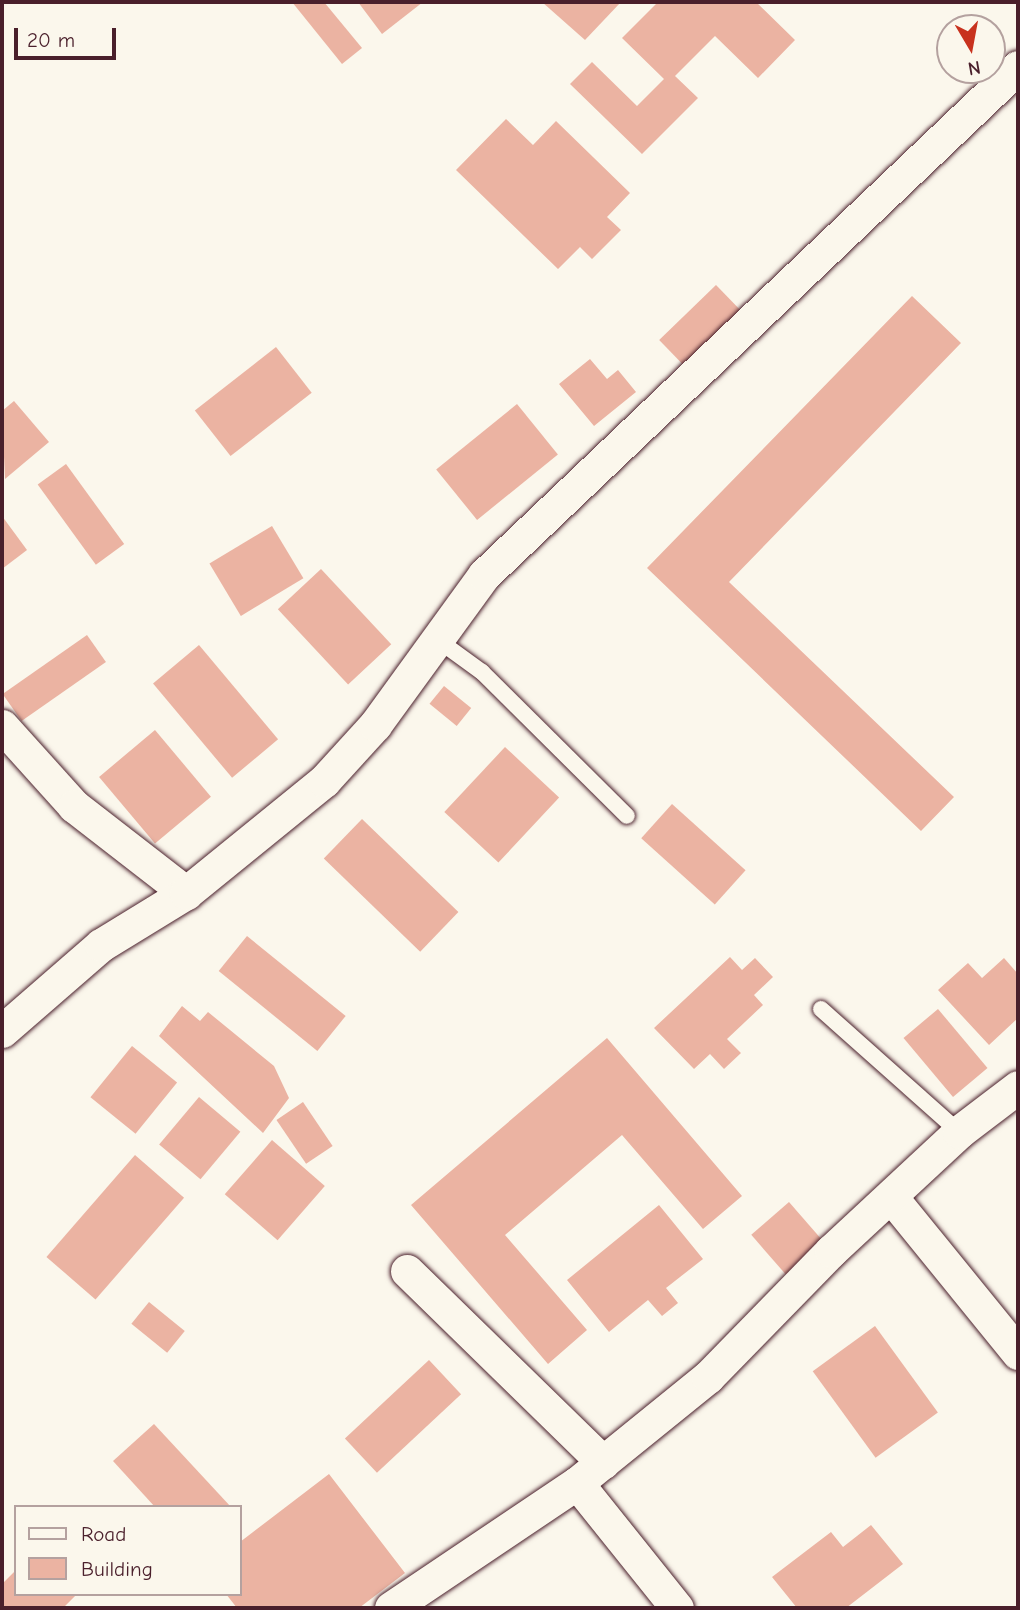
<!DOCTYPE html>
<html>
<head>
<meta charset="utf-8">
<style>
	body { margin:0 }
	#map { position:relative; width:1020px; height:1610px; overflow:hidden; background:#fbf7ec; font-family:"Comic Neue",sans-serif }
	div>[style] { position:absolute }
	.building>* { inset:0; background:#ebb3a2; transform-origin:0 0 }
	.roads { filter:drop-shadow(0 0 2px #4a1f2b) drop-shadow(0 0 2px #4a1f2b) }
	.service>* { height:16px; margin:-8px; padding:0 8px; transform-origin:8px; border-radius:8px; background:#fbf7ec }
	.minor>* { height:33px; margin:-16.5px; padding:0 16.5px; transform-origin:16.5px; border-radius:16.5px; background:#fbf7ec }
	span { translate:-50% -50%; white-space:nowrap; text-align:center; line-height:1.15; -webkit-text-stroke:5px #fbf7ec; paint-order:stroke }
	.frame { position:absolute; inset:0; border:4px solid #4a1f2b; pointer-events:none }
	.legend { position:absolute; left:14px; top:1505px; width:228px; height:91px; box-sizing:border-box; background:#fbf7ec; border:2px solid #b4a19f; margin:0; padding:9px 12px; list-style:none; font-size:21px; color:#4a1f2b }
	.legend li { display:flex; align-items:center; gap:14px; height:35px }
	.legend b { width:35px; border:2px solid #b4a19f }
	.north { position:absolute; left:936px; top:14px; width:70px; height:70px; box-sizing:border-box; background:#fbf7ec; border:2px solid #b4a19f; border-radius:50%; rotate:170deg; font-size:19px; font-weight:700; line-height:28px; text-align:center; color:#4a1f2b }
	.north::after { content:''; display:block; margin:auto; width:24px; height:32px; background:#c8321e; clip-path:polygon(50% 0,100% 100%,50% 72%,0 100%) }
	.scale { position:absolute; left:14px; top:28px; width:102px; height:32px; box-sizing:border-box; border:4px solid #4a1f2b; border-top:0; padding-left:9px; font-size:21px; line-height:24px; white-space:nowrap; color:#4a1f2b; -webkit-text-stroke:5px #fbf7ec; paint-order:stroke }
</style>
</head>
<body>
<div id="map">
	<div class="building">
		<div style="clip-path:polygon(292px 2px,324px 2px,362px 48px,342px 64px)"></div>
		<div style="clip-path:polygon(358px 2px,423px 2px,382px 34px)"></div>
		<div style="clip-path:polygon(542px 2px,621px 2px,585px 40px)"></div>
		<div style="clip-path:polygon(658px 2px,756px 2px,795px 40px,758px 78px,715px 36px,675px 76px,698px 98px,642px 154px,570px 84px,592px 62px,637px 106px,664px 79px,622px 38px)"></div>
		<div style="clip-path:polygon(506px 119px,533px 145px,556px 121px,630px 193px,607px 217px,621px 230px,592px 259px,580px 247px,558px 269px,456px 170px)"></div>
		<div style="left:716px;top:285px;width:37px;height:79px;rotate:46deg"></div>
		<div style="clip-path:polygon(912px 296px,961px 343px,729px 582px,954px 797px,921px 831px,647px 568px)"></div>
		<div style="left:276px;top:347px;width:58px;height:103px;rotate:52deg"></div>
		<div style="clip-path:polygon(590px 359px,607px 379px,618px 370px,636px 392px,594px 426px,559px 384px)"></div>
		<div style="clip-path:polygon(14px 401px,49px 442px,5px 479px,2px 411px)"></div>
		<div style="left:517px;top:404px;width:65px;height:104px;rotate:51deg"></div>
		<div style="left:66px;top:464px;width:99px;height:35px;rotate:54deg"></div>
		<div style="clip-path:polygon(2px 516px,27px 550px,2px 569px)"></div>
		<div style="left:272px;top:526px;width:61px;height:73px;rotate:59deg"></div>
		<div style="left:321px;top:569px;width:103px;height:59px;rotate:47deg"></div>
		<div style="left:87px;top:635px;width:33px;height:103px;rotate:55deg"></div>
		<div style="left:199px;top:645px;width:123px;height:60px;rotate:50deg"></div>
		<div style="left:444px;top:686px;width:35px;height:23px;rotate:39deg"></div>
		<div style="left:155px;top:730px;width:87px;height:73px;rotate:50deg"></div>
		<div style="left:505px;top:747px;width:74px;height:89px;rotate:43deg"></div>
		<div style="left:672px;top:804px;width:99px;height:46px;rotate:42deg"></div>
		<div style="left:362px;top:819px;width:134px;height:55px;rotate:44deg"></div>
		<div style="left:247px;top:936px;width:127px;height:45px;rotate:39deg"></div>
		<div style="clip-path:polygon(730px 957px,742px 970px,755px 958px,773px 977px,754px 995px,763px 1005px,727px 1039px,741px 1053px,724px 1069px,710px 1054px,694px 1069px,654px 1028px)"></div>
		<div style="clip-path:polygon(1004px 958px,1018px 974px,1018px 1018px,989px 1045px,938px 990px,968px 963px,982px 978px)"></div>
		<div style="clip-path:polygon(182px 1006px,200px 1021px,208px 1012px,274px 1066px,289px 1098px,263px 1133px,159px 1036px)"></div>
		<div style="left:938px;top:1009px;width:77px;height:45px;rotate:50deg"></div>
		<div style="clip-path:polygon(607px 1038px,742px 1196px,703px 1229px,622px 1135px,505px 1235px,587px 1330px,548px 1364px,411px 1205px)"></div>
		<div style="left:132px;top:1046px;width:58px;height:66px;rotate:39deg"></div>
		<div style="left:199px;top:1097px;width:54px;height:62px;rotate:40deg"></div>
		<div style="left:303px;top:1102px;width:53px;height:32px;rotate:56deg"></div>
		<div style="left:272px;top:1140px;width:70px;height:72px;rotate:41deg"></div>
		<div style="left:135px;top:1155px;width:65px;height:135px;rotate:41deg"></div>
		<div style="left:789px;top:1202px;width:65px;height:50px;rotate:49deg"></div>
		<div style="clip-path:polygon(659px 1205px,703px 1259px,666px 1288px,678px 1303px,662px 1316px,648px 1300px,609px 1332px,567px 1280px)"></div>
		<div style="left:149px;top:1302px;width:46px;height:28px;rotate:39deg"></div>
		<div style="left:875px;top:1326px;width:107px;height:77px;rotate:54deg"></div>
		<div style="left:429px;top:1360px;width:47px;height:115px;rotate:47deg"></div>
		<div style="clip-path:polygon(154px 1424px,231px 1507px,155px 1507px,113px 1461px)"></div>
		<div style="clip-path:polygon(329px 1474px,405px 1573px,359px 1608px,237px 1608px,226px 1594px,240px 1594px,240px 1542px)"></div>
		<div style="clip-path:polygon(871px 1525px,903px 1564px,846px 1608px,797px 1608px,772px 1577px,831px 1532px,843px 1547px)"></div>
		<div style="clip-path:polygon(16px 1570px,16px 1594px,77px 1594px,63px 1608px,2px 1608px,2px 1584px)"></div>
	</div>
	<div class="roads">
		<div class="service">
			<div style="left:435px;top:638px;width:58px;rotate:35.9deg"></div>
			<div style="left:482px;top:672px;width:204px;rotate:44.8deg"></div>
			<div style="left:821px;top:1009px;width:185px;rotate:41.7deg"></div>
		</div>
		<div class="minor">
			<div style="left:2px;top:726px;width:108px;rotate:48deg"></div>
			<div style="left:74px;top:806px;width:142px;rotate:37.8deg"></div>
			<div style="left:2px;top:1031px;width:131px;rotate:-41deg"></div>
			<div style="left:101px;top:945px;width:100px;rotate:-31.5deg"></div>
			<div style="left:186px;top:893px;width:178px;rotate:-39.1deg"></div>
			<div style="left:324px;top:781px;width:76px;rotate:-47.7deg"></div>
			<div style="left:375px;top:725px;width:185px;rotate:-54deg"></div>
			<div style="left:484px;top:575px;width:737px;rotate:-43.57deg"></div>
			<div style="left:892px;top:1198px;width:200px;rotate:50.9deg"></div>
			<div style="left:407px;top:1271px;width:274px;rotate:44.3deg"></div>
			<div style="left:391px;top:1608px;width:224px;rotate:-33.9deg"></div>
			<div style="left:677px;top:1608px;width:160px;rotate:-128.7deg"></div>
			<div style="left:577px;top:1483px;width:169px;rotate:-39deg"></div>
			<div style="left:708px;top:1377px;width:176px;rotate:-45.7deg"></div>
			<div style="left:831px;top:1251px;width:175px;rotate:-42.9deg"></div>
			<div style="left:959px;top:1132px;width:74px;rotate:-37.3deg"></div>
		</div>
	</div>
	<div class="frame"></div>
	<ul class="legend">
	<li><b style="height:9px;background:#fbf7ec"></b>Road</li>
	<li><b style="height:19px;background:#ebb3a2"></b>Building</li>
	</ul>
	<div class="north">N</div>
	<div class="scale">20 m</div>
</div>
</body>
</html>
